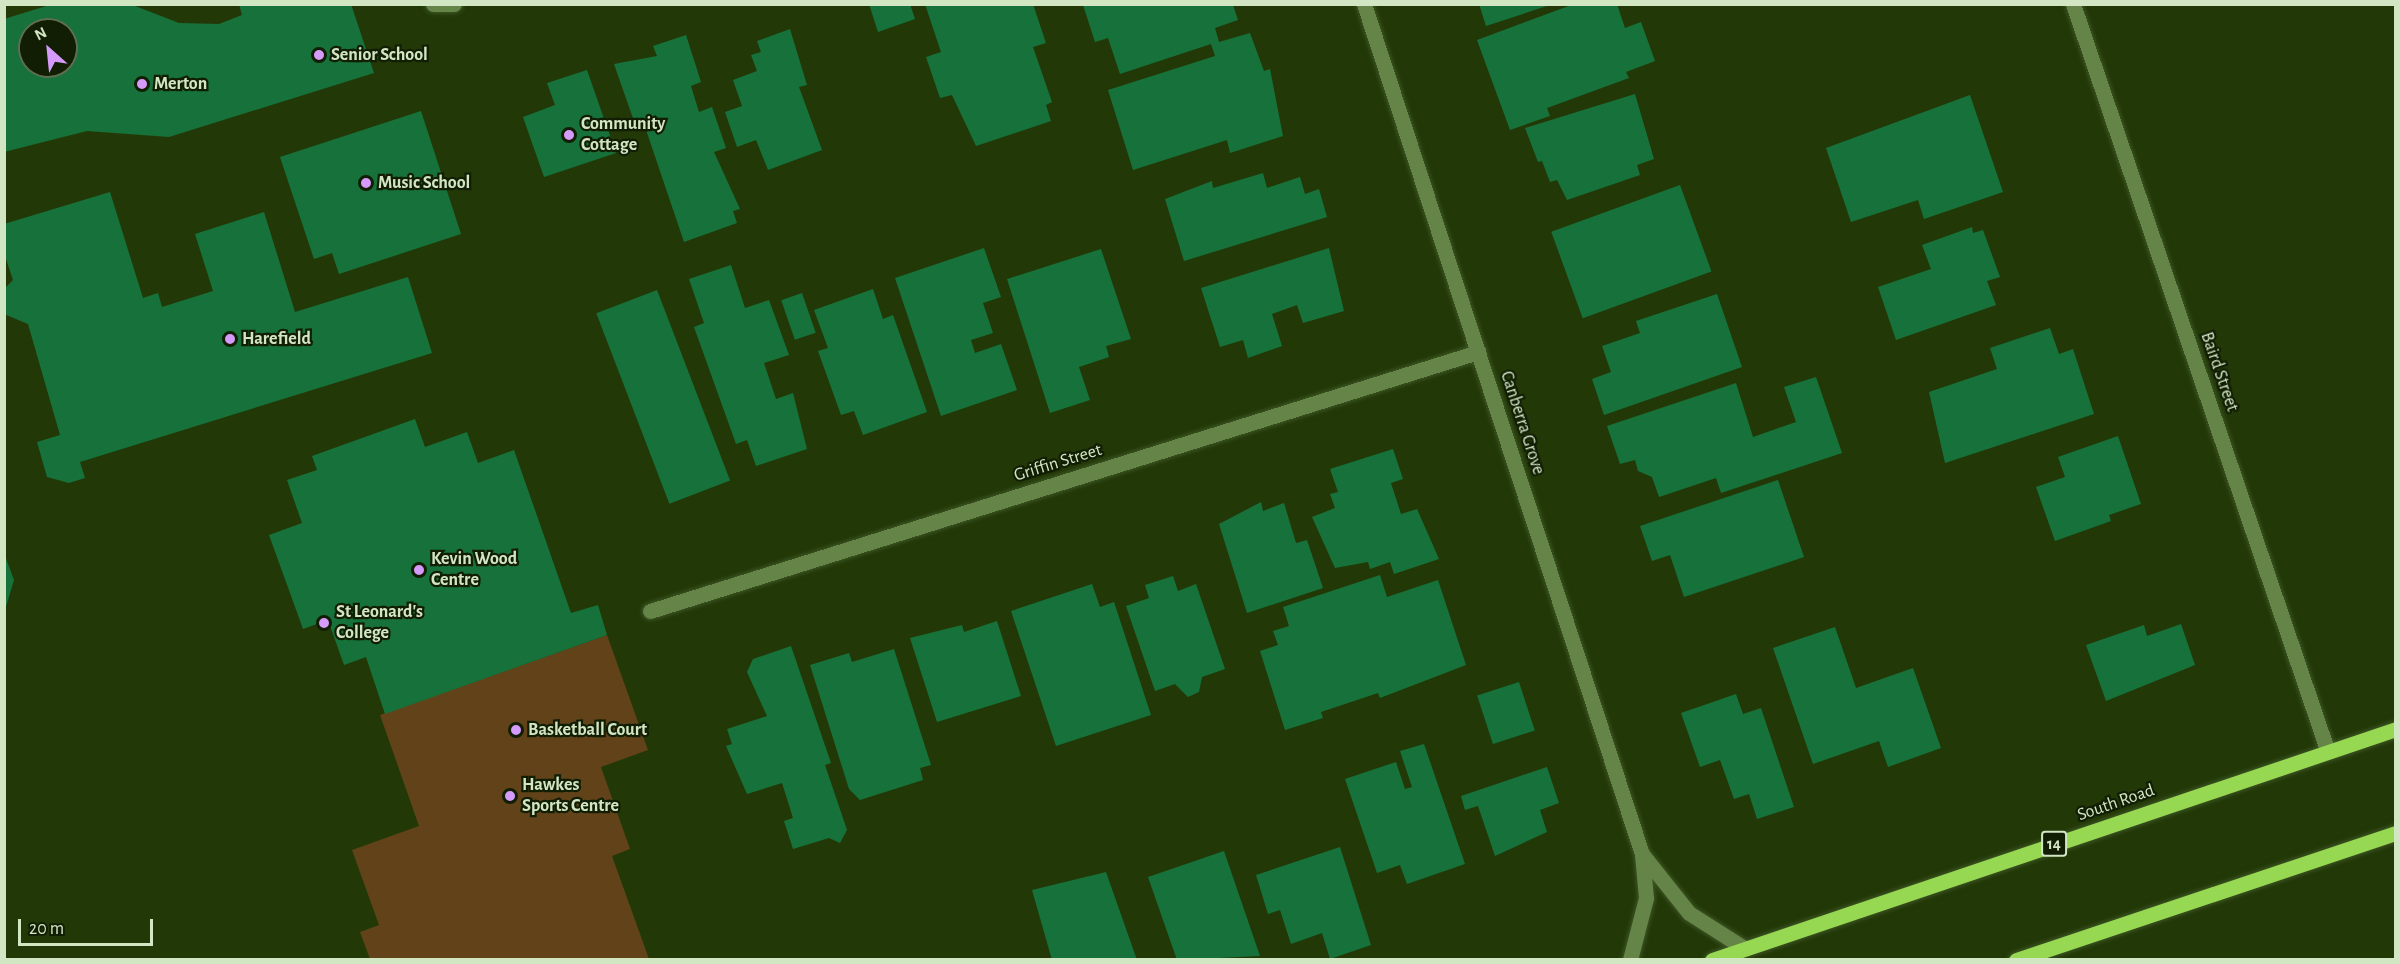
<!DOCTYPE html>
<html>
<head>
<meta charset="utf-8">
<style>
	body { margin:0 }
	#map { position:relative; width:2400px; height:964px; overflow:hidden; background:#223907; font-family:"Alegreya Sans",sans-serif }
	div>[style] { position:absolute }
	.green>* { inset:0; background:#624319 }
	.building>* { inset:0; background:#16723a; transform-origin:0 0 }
	.roads { filter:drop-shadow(0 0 2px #3e5525) drop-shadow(0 0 2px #3e5525) }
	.minor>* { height:15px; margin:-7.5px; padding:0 7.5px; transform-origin:7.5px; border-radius:7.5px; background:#658548 }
	.major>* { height:15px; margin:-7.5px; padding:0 7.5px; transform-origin:7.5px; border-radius:7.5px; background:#97d852 }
	.dots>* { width:16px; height:16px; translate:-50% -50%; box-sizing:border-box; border:3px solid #111e04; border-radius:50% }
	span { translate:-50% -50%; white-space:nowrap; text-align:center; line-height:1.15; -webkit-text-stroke:4.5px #111e04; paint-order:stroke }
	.shield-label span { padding:2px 4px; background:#111e04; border:2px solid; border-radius:4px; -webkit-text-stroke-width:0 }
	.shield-label { font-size:16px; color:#d3e6c4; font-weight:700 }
	.poi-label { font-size:18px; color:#d3e6c4; font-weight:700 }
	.left { translate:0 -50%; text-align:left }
	.street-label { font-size:18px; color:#d3e6c4 }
	.frame { position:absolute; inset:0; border:6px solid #d3e6c4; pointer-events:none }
	.north { position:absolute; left:18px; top:18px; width:60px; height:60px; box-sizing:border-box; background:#111e04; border:2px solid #5f6e51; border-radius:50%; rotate:333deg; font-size:16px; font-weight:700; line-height:24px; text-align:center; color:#d3e6c4 }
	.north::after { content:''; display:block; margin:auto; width:21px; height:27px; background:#d59bfa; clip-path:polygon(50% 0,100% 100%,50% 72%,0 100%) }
	.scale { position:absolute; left:18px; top:919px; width:135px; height:27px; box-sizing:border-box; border:3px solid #d3e6c4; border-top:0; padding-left:8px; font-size:18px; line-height:21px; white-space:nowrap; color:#d3e6c4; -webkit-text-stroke:4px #111e04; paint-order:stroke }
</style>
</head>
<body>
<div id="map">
	<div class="green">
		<div style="clip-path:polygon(607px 635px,648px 750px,601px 767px,630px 849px,612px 856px,649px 959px,370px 959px,360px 932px,379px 925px,352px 850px,419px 826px,380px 715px)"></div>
	</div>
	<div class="building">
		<div style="clip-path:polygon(evenodd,53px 4px,130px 4px,179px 23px,219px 24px,242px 15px,239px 4px,351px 4px,374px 73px,169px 137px,87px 131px,4px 152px,4px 19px,53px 4px,30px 30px,66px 30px,66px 66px,30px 66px,30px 30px)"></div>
		<div style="clip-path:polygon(869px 4px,910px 4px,915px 19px,878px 32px)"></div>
		<div style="clip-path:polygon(925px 4px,1033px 4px,1046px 43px,1033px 47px,1052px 102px,1046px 105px,1051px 121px,976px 146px,952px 95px,940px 98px,926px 57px,941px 52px)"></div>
		<div style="clip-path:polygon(1479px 4px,1550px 4px,1550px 5px,1486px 26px)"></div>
		<div style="clip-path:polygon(1574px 4px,1617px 4px,1625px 28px,1641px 22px,1655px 61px,1626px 72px,1629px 78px,1547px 108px,1550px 116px,1510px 130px,1477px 40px)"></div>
		<div style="clip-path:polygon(1083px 5px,1233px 5px,1238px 20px,1215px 28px,1219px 42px,1250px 33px,1264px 71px,1270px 69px,1283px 136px,1230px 153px,1227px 140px,1133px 170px,1108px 90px,1215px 56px,1211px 44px,1120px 74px,1108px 38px,1095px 42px)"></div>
		<div style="clip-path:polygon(790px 29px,807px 85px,799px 87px,822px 150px,768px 170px,756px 140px,737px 147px,725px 112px,742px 106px,733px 80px,757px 71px,751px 55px,761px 52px,757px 41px)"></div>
		<div style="clip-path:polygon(686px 35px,701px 82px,691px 86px,699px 112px,712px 107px,726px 148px,714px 152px,740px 209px,733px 211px,737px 223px,684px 242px,643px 121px,635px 124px,614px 64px,657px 56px,653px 46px)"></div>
		<div style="clip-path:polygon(587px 70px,616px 153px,544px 177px,523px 117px,555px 105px,547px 83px)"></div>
		<div style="clip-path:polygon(1635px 94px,1654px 159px,1637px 165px,1640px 175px,1567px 200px,1557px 180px,1550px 182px,1542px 161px,1538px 162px,1525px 128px)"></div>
		<div style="clip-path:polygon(1970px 95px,2003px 192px,1924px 219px,1918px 200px,1851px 222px,1826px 148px)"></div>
		<div style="clip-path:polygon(421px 111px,461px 234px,339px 274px,332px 253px,314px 259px,280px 157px)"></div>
		<div style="clip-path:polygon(1263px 173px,1267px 188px,1300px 177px,1305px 194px,1319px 189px,1327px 217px,1184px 261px,1165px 199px,1212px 181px,1213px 188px)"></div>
		<div style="left:1680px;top:185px;width:92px;height:137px;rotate:70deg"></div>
		<div style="clip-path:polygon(110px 192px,143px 298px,158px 293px,162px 307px,213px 291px,195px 234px,264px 212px,295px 312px,408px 277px,432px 353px,80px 462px,85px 478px,69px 483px,47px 477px,37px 442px,60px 435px,28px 324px,4px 314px,4px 289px,13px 280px,4px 253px,4px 224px)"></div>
		<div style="clip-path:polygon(1972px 227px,1973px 233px,1983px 230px,2000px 277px,1987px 281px,1996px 305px,1896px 340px,1878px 287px,1931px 269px,1922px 245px)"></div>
		<div style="clip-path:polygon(984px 248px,1001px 297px,983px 303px,993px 333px,971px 340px,975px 353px,1001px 344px,1017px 390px,941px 416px,895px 278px)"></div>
		<div style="clip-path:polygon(1329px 248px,1344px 311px,1303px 323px,1297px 305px,1272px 314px,1282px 346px,1248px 358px,1243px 340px,1220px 347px,1201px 288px)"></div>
		<div style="clip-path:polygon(1101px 249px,1131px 339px,1106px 346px,1109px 357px,1079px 367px,1090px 400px,1050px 413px,1007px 279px)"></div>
		<div style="clip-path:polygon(731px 265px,745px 308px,769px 300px,789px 355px,764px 363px,776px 399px,793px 393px,807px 449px,756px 466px,747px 440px,736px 444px,694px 327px,704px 323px,689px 279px)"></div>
		<div style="clip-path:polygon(873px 289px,883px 319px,893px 315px,927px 412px,863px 435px,854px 411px,841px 415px,818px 351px,828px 348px,814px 310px)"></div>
		<div style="left:657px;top:290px;width:204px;height:65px;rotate:69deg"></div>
		<div style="left:802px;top:293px;width:42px;height:22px;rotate:71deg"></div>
		<div style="clip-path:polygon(1717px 294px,1742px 367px,1604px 415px,1592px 379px,1611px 372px,1602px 346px,1640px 333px,1636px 321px)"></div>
		<div style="clip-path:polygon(2050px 328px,2059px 354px,2073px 349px,2094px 414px,1945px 463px,1929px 392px,1997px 369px,1990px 348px)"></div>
		<div style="clip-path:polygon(1816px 377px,1842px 453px,1721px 493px,1716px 478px,1659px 497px,1652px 477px,1638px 471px,1635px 460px,1620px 464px,1607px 426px,1736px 383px,1753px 437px,1796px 422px,1784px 387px)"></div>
		<div style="clip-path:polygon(415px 419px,425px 447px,467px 432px,478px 463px,514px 450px,571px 613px,598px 605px,607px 635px,385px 714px,366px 657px,344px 665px,328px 620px,303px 629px,269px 535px,302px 523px,287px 480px,317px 470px,312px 456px)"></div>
		<div style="clip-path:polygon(2118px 436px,2141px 504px,2109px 515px,2111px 521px,2055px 541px,2036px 487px,2065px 477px,2058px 457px)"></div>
		<div style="clip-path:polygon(1393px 449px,1403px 479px,1391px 483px,1401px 514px,1417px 509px,1439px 559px,1394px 574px,1390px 562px,1370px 569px,1368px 562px,1335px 568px,1312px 517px,1335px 508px,1330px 494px,1338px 492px,1330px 469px)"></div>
		<div style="clip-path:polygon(1778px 480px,1804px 557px,1684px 597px,1670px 555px,1652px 561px,1640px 526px)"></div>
		<div style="clip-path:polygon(1261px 502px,1263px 511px,1284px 503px,1296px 543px,1307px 540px,1323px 588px,1247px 613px,1219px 524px)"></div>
		<div style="clip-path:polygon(4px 553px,14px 580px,5px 610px,4px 610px)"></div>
		<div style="clip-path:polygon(1380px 575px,1387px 597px,1438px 580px,1466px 665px,1380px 698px,1378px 693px,1321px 712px,1323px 718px,1285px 730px,1260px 651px,1278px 645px,1273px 631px,1289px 626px,1283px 607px)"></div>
		<div style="clip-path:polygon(1173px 576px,1178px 591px,1196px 584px,1225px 669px,1202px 677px,1199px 692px,1188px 697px,1175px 684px,1155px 691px,1126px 606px,1149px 598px,1145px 585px)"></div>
		<div style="clip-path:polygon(1092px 584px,1100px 607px,1114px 602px,1151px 715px,1056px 746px,1011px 611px)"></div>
		<div style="clip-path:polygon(997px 621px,1021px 696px,937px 722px,910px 638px,962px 625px,964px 632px)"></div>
		<div style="clip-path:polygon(2181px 624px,2195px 665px,2106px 701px,2086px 645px,2144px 625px,2147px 636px)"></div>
		<div style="clip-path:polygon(1835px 627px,1856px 688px,1913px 668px,1941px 748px,1888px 767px,1879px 741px,1813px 764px,1773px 648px)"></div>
		<div style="clip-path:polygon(791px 646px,831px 763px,825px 765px,847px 830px,840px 843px,829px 838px,793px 849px,784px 821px,793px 818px,782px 783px,747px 794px,726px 746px,732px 744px,727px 729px,767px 716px,747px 672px,753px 659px)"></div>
		<div style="clip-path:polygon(894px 649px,931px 765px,920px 768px,923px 780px,860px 800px,849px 789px,810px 665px,849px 653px,852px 662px)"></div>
		<div style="left:1519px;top:682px;width:51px;height:44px;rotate:72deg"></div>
		<div style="clip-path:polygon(1736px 694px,1743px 714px,1761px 708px,1794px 807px,1757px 819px,1749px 794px,1734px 799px,1720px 760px,1700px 767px,1681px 713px)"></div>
		<div style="clip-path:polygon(1424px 744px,1465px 864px,1407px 884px,1400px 865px,1377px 873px,1345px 779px,1396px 762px,1405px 789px,1412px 787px,1400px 751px)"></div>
		<div style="clip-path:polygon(1547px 767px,1559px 803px,1540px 810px,1547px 832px,1495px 856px,1478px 806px,1465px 810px,1461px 796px)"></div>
		<div style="clip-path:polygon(1340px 847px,1371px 945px,1330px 959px,1322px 933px,1291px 944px,1280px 910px,1268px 914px,1256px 875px)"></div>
		<div style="clip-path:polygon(1224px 851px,1260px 956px,1177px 960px,1148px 877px)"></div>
		<div style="clip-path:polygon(1106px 872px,1137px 960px,1052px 960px,1032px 890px)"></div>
	</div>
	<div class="roads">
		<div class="minor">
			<div style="left:433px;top:4px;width:21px"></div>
			<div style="left:1364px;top:4px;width:894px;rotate:71.89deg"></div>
			<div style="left:1642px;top:854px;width:44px;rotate:84.8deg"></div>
			<div style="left:1646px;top:898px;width:64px;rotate:104.5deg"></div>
			<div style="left:2073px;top:4px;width:790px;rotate:71.18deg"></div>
			<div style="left:650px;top:611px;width:868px;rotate:-17.37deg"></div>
			<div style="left:1642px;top:854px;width:75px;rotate:51.5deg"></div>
			<div style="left:1689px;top:913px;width:65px;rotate:32.5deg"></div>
		</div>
		<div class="major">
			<div style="left:1712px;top:960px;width:722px;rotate:-18.66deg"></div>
			<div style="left:2016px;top:960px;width:401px;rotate:-18.5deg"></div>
		</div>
	</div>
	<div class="dots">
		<div style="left:319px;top:55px;background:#d59bfa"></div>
		<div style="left:142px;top:84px;background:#d59bfa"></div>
		<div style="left:569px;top:135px;background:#d59bfa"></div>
		<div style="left:366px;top:183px;background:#d59bfa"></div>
		<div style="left:230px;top:339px;background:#d59bfa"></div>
		<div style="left:419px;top:570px;background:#d59bfa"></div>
		<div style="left:324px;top:623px;background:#d59bfa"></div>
		<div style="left:516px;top:730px;background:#d59bfa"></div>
		<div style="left:510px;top:796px;background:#d59bfa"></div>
	</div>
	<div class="shield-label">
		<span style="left:2054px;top:844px">14</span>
	</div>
	<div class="poi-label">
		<span class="left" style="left:331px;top:55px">Senior School</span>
		<span class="left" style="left:154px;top:84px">Merton</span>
		<span class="left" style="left:581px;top:135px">Community<br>Cottage</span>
		<span class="left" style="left:378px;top:183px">Music School</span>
		<span class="left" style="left:242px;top:339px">Harefield</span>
		<span class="left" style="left:431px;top:570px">Kevin Wood<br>Centre</span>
		<span class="left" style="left:336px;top:623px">St Leonard's<br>College</span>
		<span class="left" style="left:528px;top:730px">Basketball Court</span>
		<span class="left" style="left:522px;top:796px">Hawkes<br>Sports Centre</span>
	</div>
	<div class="street-label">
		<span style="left:2219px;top:372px;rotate:71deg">Baird Street</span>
		<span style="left:1522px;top:423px;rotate:72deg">Canberra Grove</span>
		<span style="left:1058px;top:463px;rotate:-17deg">Griffin Street</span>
		<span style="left:2116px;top:803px;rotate:-19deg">South Road</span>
	</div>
	<div class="frame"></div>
	<div class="north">N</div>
	<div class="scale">20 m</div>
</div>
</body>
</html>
